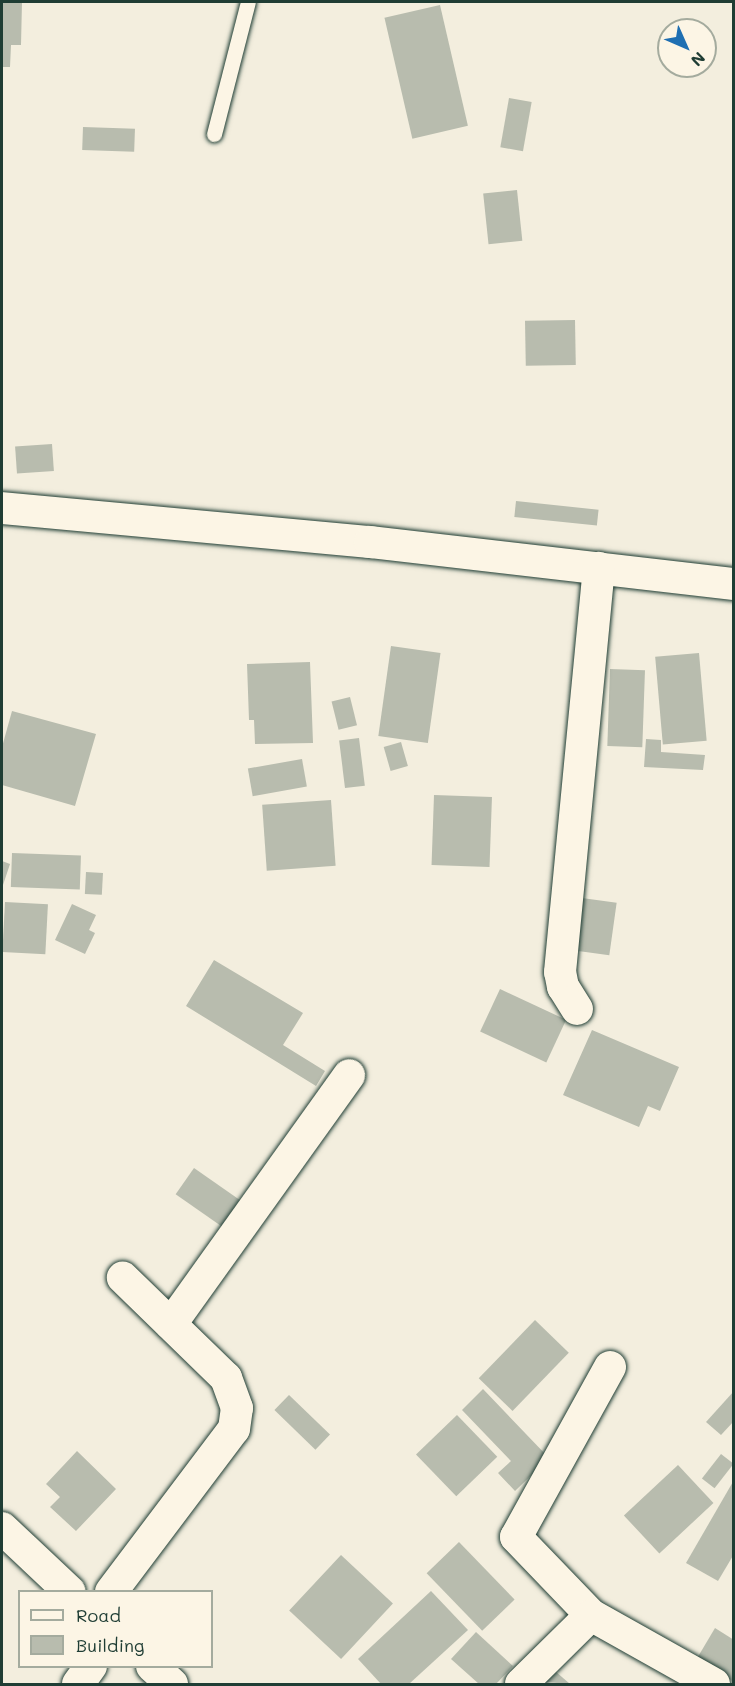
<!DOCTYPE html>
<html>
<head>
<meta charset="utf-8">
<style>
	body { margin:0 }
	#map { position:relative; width:735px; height:1686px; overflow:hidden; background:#f3eede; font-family:Mali,sans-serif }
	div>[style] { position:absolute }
	.building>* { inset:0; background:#b8bcae; transform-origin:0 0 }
	.roads { filter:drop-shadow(0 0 2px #1f3d34) drop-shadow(0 0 2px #1f3d34) }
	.lane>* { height:15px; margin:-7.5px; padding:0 7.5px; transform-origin:7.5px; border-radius:7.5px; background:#fcf5e5 }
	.street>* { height:32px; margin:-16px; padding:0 16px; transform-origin:16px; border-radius:16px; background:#fcf5e5 }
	span { translate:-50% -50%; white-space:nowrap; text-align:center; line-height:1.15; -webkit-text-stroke:4.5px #fcf5e5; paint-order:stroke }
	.frame { position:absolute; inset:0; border:3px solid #1f3d34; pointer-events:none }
	.legend { position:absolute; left:18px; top:1590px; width:195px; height:78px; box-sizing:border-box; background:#fcf5e5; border:2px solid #a4ab9e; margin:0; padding:8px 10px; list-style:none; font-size:18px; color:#1f3d34 }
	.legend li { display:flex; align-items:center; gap:12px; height:30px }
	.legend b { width:30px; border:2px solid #a4ab9e }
	.north { position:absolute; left:657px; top:18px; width:60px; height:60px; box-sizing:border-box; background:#fcf5e5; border:2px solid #a4ab9e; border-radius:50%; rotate:135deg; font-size:16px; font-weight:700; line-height:24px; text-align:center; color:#1f3d34 }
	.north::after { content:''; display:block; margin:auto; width:21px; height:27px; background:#1f6fb2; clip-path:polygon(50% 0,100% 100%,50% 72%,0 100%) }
</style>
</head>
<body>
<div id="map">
	<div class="building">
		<div style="clip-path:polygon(2px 2px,22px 2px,21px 45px,11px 45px,10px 67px,2px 67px)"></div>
		<div style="left:440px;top:5px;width:124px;height:57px;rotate:77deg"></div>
		<div style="left:509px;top:98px;width:23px;height:50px;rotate:10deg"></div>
		<div style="left:83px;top:127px;width:52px;height:23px;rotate:2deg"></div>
		<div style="left:517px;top:190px;width:51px;height:34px;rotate:84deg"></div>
		<div style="left:575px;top:320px;width:45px;height:50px;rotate:89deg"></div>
		<div style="left:52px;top:444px;width:27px;height:37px;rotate:86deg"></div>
		<div style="left:516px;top:501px;width:83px;height:16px;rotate:6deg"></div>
		<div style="left:391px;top:646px;width:50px;height:91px;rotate:8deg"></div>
		<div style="left:699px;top:653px;width:88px;height:44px;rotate:85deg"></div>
		<div style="clip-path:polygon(310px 662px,313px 743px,255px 744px,254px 720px,249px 720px,247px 664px)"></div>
		<div style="left:610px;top:669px;width:35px;height:77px;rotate:2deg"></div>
		<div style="left:350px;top:697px;width:29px;height:19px;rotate:76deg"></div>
		<div style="clip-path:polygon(12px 711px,96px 734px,75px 806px,2px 785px,2px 747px)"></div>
		<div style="left:359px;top:738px;width:48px;height:20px;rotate:83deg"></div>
		<div style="clip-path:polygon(646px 739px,661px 740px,661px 752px,705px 755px,703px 770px,644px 767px)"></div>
		<div style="left:401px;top:742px;width:25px;height:18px;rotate:74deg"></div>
		<div style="left:302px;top:759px;width:28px;height:55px;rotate:80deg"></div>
		<div style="left:434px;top:795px;width:58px;height:70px;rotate:2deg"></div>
		<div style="left:331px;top:800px;width:66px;height:69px;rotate:86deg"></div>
		<div style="left:12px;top:853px;width:69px;height:34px;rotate:2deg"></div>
		<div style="clip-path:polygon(2px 861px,10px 864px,2px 888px)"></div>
		<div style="left:86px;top:872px;width:17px;height:22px;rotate:3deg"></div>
		<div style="left:582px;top:898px;width:35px;height:53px;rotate:8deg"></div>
		<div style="left:5px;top:902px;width:43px;height:50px;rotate:3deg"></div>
		<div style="clip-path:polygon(72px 904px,96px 915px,89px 930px,95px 933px,85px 954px,55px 940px)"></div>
		<div style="clip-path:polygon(214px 960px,303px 1013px,283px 1045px,325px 1071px,316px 1086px,186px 1006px)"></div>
		<div style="left:500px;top:989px;width:73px;height:47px;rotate:25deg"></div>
		<div style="clip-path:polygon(592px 1030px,679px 1067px,660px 1111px,648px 1106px,639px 1127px,563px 1095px)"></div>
		<div style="left:194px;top:1168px;width:59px;height:32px;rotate:35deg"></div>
		<div style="left:535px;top:1320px;width:47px;height:81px;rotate:44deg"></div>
		<div style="clip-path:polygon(483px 1389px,549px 1458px,515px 1491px,498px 1473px,511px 1461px,462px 1410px)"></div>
		<div style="clip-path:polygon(734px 1391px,734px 1421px,721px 1435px,706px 1422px)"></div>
		<div style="left:289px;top:1395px;width:57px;height:21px;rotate:44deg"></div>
		<div style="left:457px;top:1415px;width:58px;height:57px;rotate:46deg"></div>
		<div style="clip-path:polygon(77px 1451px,116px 1489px,76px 1531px,50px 1507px,60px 1497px,46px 1484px)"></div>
		<div style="left:721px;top:1454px;width:16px;height:31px;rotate:38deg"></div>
		<div style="left:678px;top:1465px;width:52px;height:74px;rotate:47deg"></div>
		<div style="clip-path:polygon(734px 1480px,734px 1554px,718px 1581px,686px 1563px)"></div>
		<div style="left:459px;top:1542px;width:80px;height:45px;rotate:46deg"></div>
		<div style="left:341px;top:1555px;width:71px;height:76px;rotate:43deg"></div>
		<div style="clip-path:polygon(431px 1591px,468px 1630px,409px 1684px,381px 1684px,358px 1659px)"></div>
		<div style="clip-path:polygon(715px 1628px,734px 1640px,734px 1682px,696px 1660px)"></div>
		<div style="clip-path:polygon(476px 1632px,513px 1666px,496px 1684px,479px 1684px,451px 1659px)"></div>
		<div style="clip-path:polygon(555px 1671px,570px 1684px,544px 1682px)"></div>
	</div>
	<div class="roads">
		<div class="lane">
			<div style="left:214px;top:134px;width:136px;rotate:-75.6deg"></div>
		</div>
		<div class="street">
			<div style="left:2px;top:508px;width:370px;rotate:5.3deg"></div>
			<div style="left:370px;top:542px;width:366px;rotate:6.6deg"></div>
			<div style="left:577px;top:1009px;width:26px;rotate:-122deg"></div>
			<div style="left:563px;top:987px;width:15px;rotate:-101deg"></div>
			<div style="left:560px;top:972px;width:406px;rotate:-84.5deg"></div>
			<div style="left:171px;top:1324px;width:306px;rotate:-54.4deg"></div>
			<div style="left:610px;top:1367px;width:194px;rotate:118.9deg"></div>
			<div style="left:516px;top:1537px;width:108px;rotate:46.1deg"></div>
			<div style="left:591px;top:1615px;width:141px;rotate:29.3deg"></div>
			<div style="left:2px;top:1528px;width:93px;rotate:43.3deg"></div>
			<div style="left:111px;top:1592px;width:204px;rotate:-53deg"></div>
			<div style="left:234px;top:1429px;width:21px;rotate:-82deg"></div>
			<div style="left:237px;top:1408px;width:32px;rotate:-110deg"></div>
			<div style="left:226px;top:1378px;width:144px;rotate:-135.8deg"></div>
			<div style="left:152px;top:1666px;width:27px;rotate:42deg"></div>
			<div style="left:78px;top:1684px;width:22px;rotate:-54deg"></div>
			<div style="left:521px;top:1684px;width:98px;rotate:-44.6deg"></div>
		</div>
	</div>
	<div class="frame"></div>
	<ul class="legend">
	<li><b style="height:8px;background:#fcf5e5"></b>Road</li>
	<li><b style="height:16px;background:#b8bcae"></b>Building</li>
	</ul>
	<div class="north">N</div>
</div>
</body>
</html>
